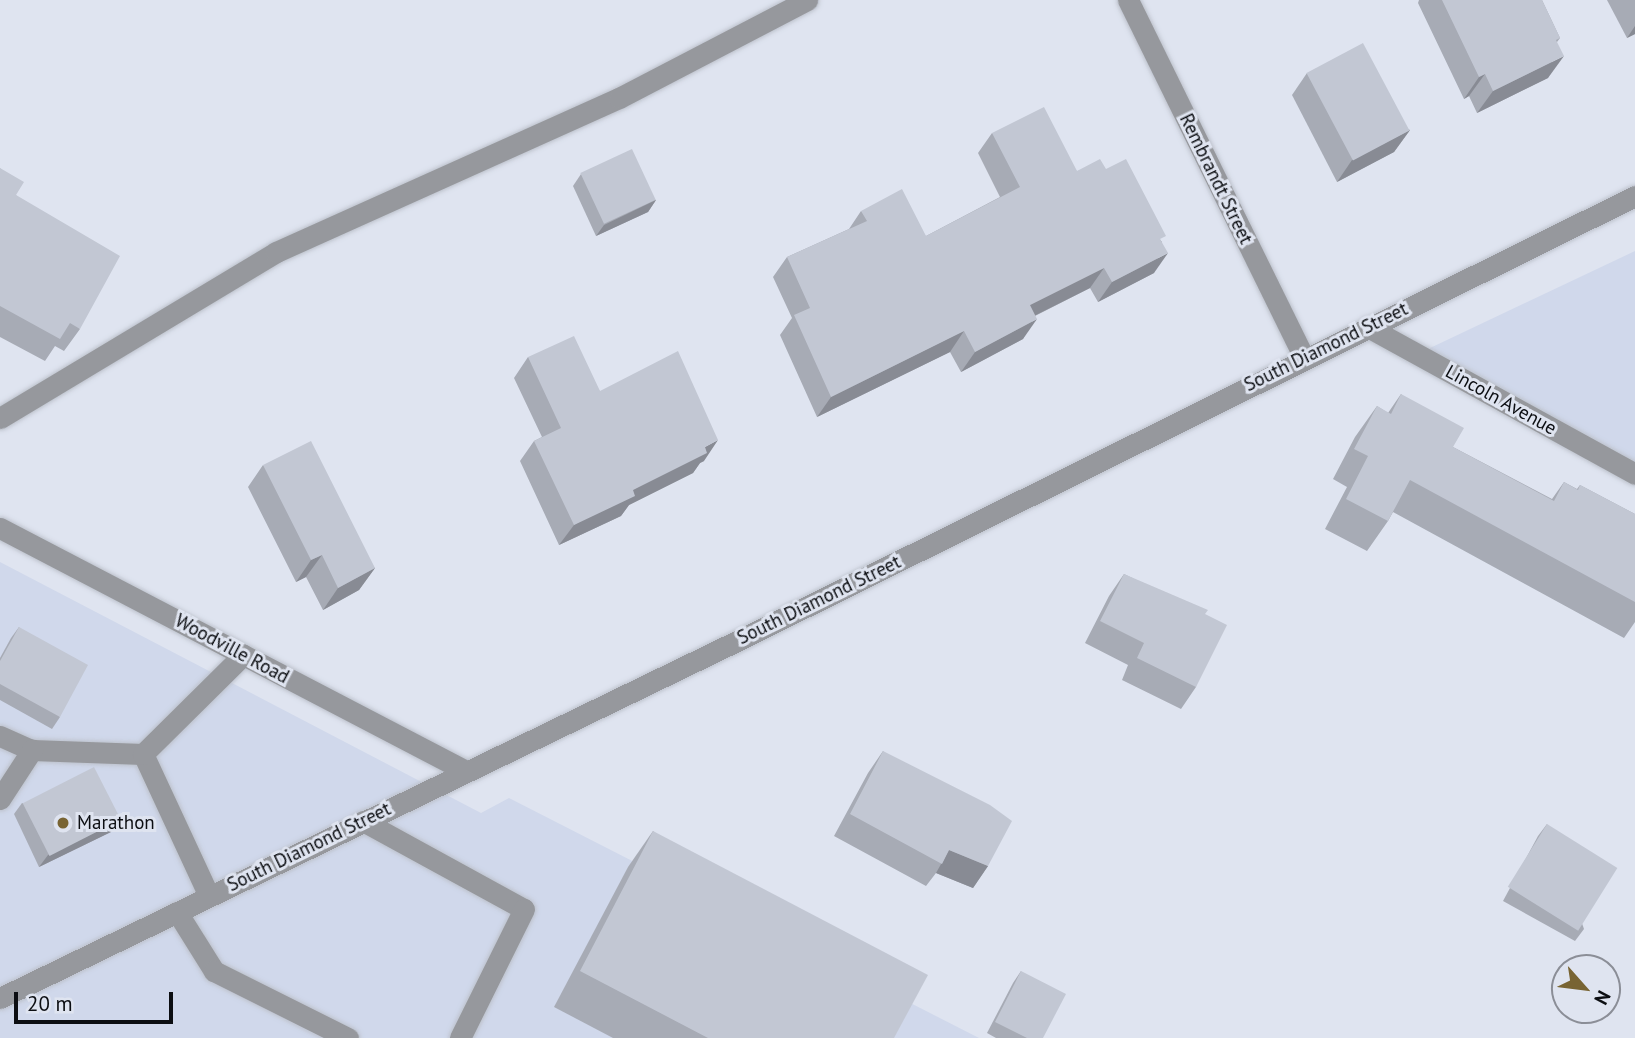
<!DOCTYPE html>
<html>
<head>
<meta charset="utf-8">
<style>
	body { margin:0 }
	#map { position:relative; width:1635px; height:1038px; overflow:hidden; background:#dfe4f0; font-family:"PT Sans",sans-serif }
	div>[style] { position:absolute }
	.built>* { inset:0; background:#d0d8eb }
	.roads { filter:drop-shadow(0 0 2px #bdc2cc) drop-shadow(0 0 2px #bdc2cc) }
	.minor>* { height:21px; margin:-10.5px; padding:0 10.5px; transform-origin:10.5px; border-radius:10.5px; background:#96989d }
	.wall>* { inset:0; background:#a7abb5 }
	.shaded-wall>* { inset:0; background:#888b94 }
	.building>* { inset:0; background:#c2c7d3; transform-origin:0 0 }
	.dots>* { width:19px; height:19px; translate:-50% -50%; box-sizing:border-box; border:4px solid #dfe4f0; border-radius:50% }
	span { translate:-50% -50%; white-space:nowrap; text-align:center; line-height:1.15; -webkit-text-stroke:6px #dfe4f0; paint-order:stroke }
	.street-label { font-size:19px; color:#0c0e12 }
	.poi-label { font-size:19px; color:#0c0e12 }
	.left { translate:0 -50%; text-align:left }
	.north { position:absolute; left:1551px; top:954px; width:70px; height:70px; box-sizing:border-box; background:#dfe4f0; border:2px solid #8b8e97; border-radius:50%; rotate:118deg; font-size:19px; font-weight:700; line-height:28px; text-align:center; color:#0c0e12 }
	.north::after { content:''; display:block; margin:auto; width:24px; height:32px; background:#786433; clip-path:polygon(50% 0,100% 100%,50% 72%,0 100%) }
	.scale { position:absolute; left:14px; top:992px; width:159px; height:32px; box-sizing:border-box; border:4px solid #0c0e12; border-top:0; padding-left:9px; font-size:21px; line-height:24px; white-space:nowrap; color:#0c0e12; -webkit-text-stroke:5px #dfe4f0; paint-order:stroke }
</style>
</head>
<body>
<div id="map">
	<div class="built">
		<div style="clip-path:polygon(1635px 251px,1635px 481px,1409px 358px)"></div>
		<div style="clip-path:polygon(0 562px,481px 813px,509px 798px,979px 1038px,0 1038px)"></div>
	</div>
	<div class="roads">
		<div class="minor">
			<div style="left:1128px;top:0;width:399px;rotate:63.8deg"></div>
			<div style="left:1368px;top:327px;width:305px;rotate:28.8deg"></div>
			<div style="left:0;top:418px;width:322px;rotate:-31deg"></div>
			<div style="left:276px;top:252px;width:376px;rotate:-24.2deg"></div>
			<div style="left:619px;top:98px;width:212px;rotate:-27.5deg"></div>
			<div style="left:0;top:528px;width:523px;rotate:27.54deg"></div>
			<div style="left:0;top:736px;width:35px;rotate:24deg"></div>
			<div style="left:32px;top:750px;width:111px;rotate:2.1deg"></div>
			<div style="left:0;top:799px;width:59px;rotate:-56.9deg"></div>
			<div style="left:363px;top:821px;width:183px;rotate:28.7deg"></div>
			<div style="left:524px;top:909px;width:144px;rotate:116.4deg"></div>
			<div style="left:209px;top:896px;width:157px;rotate:-114.9deg"></div>
			<div style="left:143px;top:754px;width:141px;rotate:-44.7deg"></div>
			<div style="left:177px;top:912px;width:70px;rotate:57.9deg"></div>
			<div style="left:214px;top:971px;width:150px;rotate:26.6deg"></div>
			<div style="left:0;top:998px;width:828px;rotate:-25.85deg"></div>
			<div style="left:745px;top:637px;width:993px;rotate:-26.36deg"></div>
		</div>
	</div>
	<div class="wall">
		<div style="clip-path:polygon(1419px 0,1542px 0,1560px 38px,1557px 42px,1548px 78px,1477px 113px,1469px 96px,1464px 99px,1418px 3px)"></div>
		<div style="clip-path:polygon(1607px 0,1635px 0,1635px 34px,1627px 38px)"></div>
		<div style="clip-path:polygon(1307px 73px,1410px 130px,1394px 152px,1337px 182px,1292px 95px)"></div>
		<div style="clip-path:polygon(992px 133px,1077px 171px,1106px 169px,1162px 242px,1154px 273px,1098px 302px,1090px 288px,1035px 316px,1023px 339px,961px 372px,950px 352px,817px 417px,780px 335px,792px 318px,773px 277px,787px 257px,849px 229px,861px 211px,926px 236px,1000px 197px,978px 153px)"></div>
		<div style="clip-path:polygon(0 168px,16px 195px,80px 329px,64px 351px,55px 346px,45px 361px,0 337px)"></div>
		<div style="clip-path:polygon(581px 174px,656px 200px,648px 212px,596px 236px,573px 186px)"></div>
		<div style="clip-path:polygon(528px 357px,600px 391px,704px 461px,700px 463px,693px 473px,629px 505px,621px 516px,559px 545px,520px 461px,534px 441px,542px 437px,514px 378px)"></div>
		<div style="clip-path:polygon(1401px 394px,1453px 447px,1552px 499px,1564px 482px,1577px 489px,1580px 485px,1635px 514px,1635px 622px,1624px 638px,1393px 512px,1388px 521px,1367px 551px,1325px 529px,1347px 487px,1333px 479px,1355px 437px,1377px 406px,1388px 413px)"></div>
		<div style="clip-path:polygon(263px 465px,375px 568px,359px 590px,323px 610px,306px 577px,296px 582px,248px 487px)"></div>
		<div style="clip-path:polygon(1124px 574px,1205px 614px,1196px 687px,1181px 709px,1122px 680px,1128px 665px,1085px 643px,1109px 596px)"></div>
		<div style="clip-path:polygon(19px 627px,60px 717px,52px 729px,0 700px,0 658px,11px 638px)"></div>
		<div style="clip-path:polygon(883px 751px,988px 866px,973px 888px,936px 873px,926px 886px,834px 836px,868px 773px)"></div>
		<div style="clip-path:polygon(22px 803px,113px 831px,39px 867px,14px 814px)"></div>
		<div style="clip-path:polygon(1547px 824px,1584px 929px,1575px 941px,1503px 901px,1538px 836px)"></div>
		<div style="clip-path:polygon(653px 831px,894px 1038px,613px 1038px,554px 1007px,628px 867px)"></div>
		<div style="clip-path:polygon(1021px 971px,1043px 1038px,996px 1038px,987px 1033px,1013px 983px)"></div>
	</div>
	<div class="shaded-wall">
		<div style="clip-path:polygon(1635px 26px,1635px 34px,1627px 38px)"></div>
		<div style="clip-path:polygon(1564px 56px,1548px 78px,1477px 113px,1493px 91px)"></div>
		<div style="clip-path:polygon(1485px 74px,1469px 96px,1464px 99px,1479px 77px)"></div>
		<div style="clip-path:polygon(1410px 130px,1394px 152px,1337px 182px,1352px 160px)"></div>
		<div style="clip-path:polygon(656px 200px,648px 212px,596px 236px,604px 225px)"></div>
		<div style="clip-path:polygon(1168px 253px,1154px 273px,1098px 302px,1112px 282px)"></div>
		<div style="clip-path:polygon(1104px 268px,1090px 288px,1016px 325px,1030px 305px)"></div>
		<div style="clip-path:polygon(1037px 319px,1023px 339px,961px 372px,975px 352px)"></div>
		<div style="clip-path:polygon(964px 331px,950px 352px,817px 417px,831px 397px)"></div>
		<div style="clip-path:polygon(718px 440px,704px 461px,700px 463px,693px 473px,629px 505px,621px 516px,559px 545px,574px 525px,705px 447px)"></div>
		<div style="clip-path:polygon(322px 555px,306px 577px,296px 582px,311px 560px)"></div>
		<div style="clip-path:polygon(375px 568px,359px 590px,323px 610px,338px 588px)"></div>
		<div style="clip-path:polygon(121px 820px,113px 831px,39px 867px,48px 855px)"></div>
		<div style="clip-path:polygon(949px 850px,988px 866px,973px 888px,936px 873px)"></div>
	</div>
	<div class="building">
		<div style="clip-path:polygon(1442px 0,1542px 0,1560px 38px,1556px 40px,1564px 56px,1493px 91px,1485px 74px,1479px 77px)"></div>
		<div style="left:1363px;top:43px;width:99px;height:64px;rotate:62deg"></div>
		<div style="clip-path:polygon(1044px 107px,1077px 171px,1100px 159px,1106px 169px,1126px 159px,1166px 236px,1160px 239px,1168px 253px,1112px 282px,1104px 268px,1030px 305px,1037px 319px,975px 352px,964px 331px,831px 397px,794px 315px,810px 308px,787px 257px,867px 221px,861px 211px,902px 189px,926px 236px,1020px 187px,992px 133px)"></div>
		<div style="left:632px;top:149px;width:56px;height:57px;rotate:65deg"></div>
		<div style="clip-path:polygon(0 168px,24px 182px,16px 195px,120px 256px,80px 329px,70px 323px,60px 339px,0 306px)"></div>
		<div style="clip-path:polygon(574px 336px,600px 391px,678px 351px,718px 440px,705px 447px,707px 453px,633px 490px,635px 496px,574px 525px,534px 441px,561px 428px,528px 357px)"></div>
		<div style="clip-path:polygon(1401px 394px,1464px 428px,1453px 447px,1554px 501px,1564px 482px,1578px 490px,1580px 485px,1635px 514px,1635px 602px,1410px 480px,1388px 521px,1346px 499px,1368px 456px,1354px 449px,1377px 406px,1391px 414px)"></div>
		<div style="clip-path:polygon(311px 441px,375px 568px,338px 588px,322px 555px,311px 560px,263px 465px)"></div>
		<div style="clip-path:polygon(1124px 574px,1208px 610px,1205px 614px,1227px 625px,1196px 687px,1137px 658px,1144px 643px,1100px 621px)"></div>
		<div style="clip-path:polygon(19px 627px,88px 665px,60px 717px,0 684px,0 661px)"></div>
		<div style="clip-path:polygon(883px 751px,990px 805px,1012px 821px,988px 866px,949px 850px,942px 864px,850px 814px)"></div>
		<div style="left:94px;top:767px;width:59px;height:80px;rotate:63deg"></div>
		<div style="left:1547px;top:824px;width:83px;height:74px;rotate:32deg"></div>
		<div style="clip-path:polygon(653px 831px,928px 975px,894px 1038px,708px 1038px,580px 971px)"></div>
		<div style="clip-path:polygon(1021px 971px,1066px 994px,1043px 1038px,1027px 1038px,995px 1022px)"></div>
	</div>
	<div class="dots">
		<div style="left:63px;top:823px;background:#786433"></div>
	</div>
	<div class="street-label">
		<span style="left:1216px;top:179px;rotate:64deg">Rembrandt Street</span>
		<span style="left:1326px;top:347px;rotate:-26deg">South Diamond Street</span>
		<span style="left:1501px;top:400px;rotate:29deg">Lincoln Avenue</span>
		<span style="left:819px;top:600px;rotate:-26deg">South Diamond Street</span>
		<span style="left:232px;top:649px;rotate:28deg">Woodville Road</span>
		<span style="left:309px;top:847px;rotate:-26deg">South Diamond Street</span>
	</div>
	<div class="poi-label">
		<span class="left" style="left:77px;top:823px">Marathon</span>
	</div>
	<div class="north">N</div>
	<div class="scale">20 m</div>
</div>
</body>
</html>
